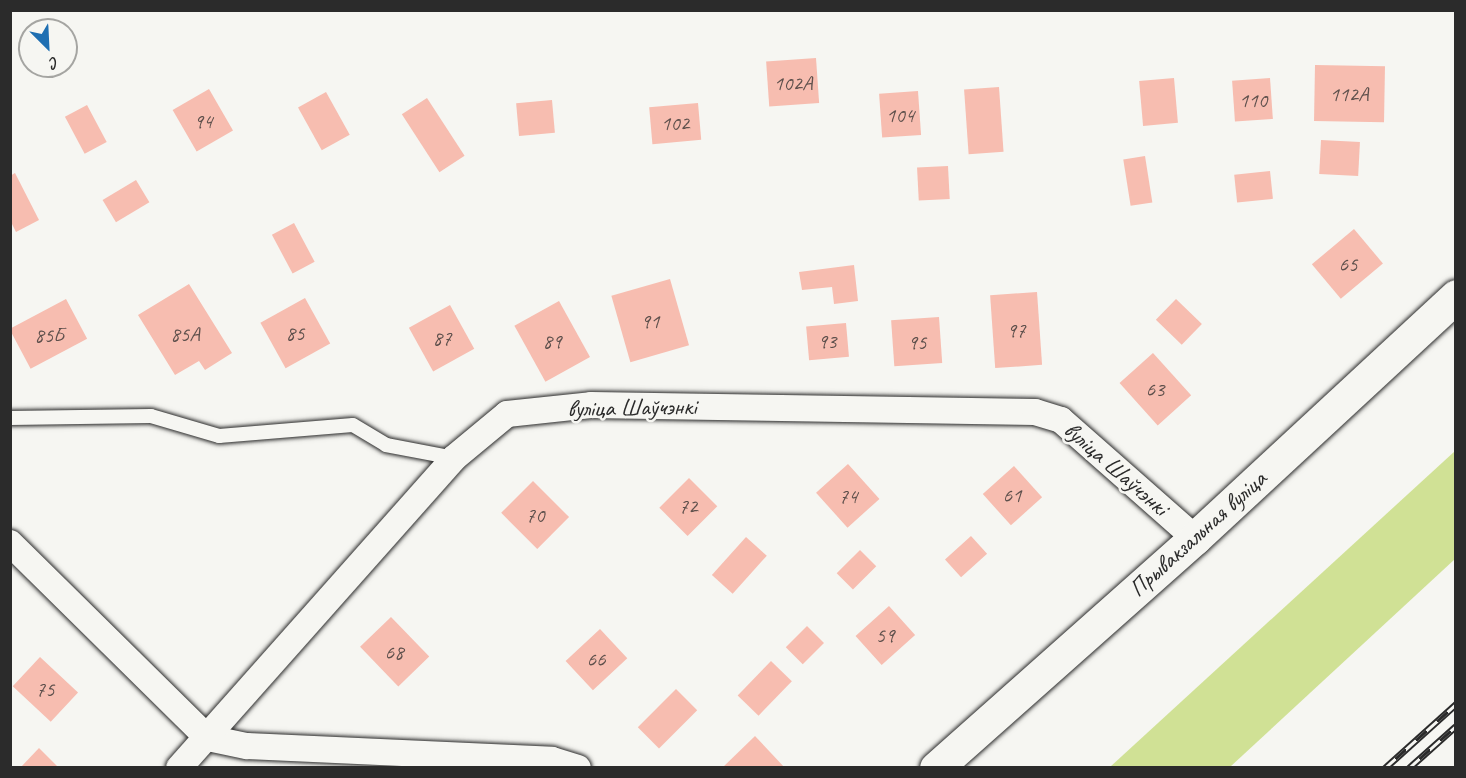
<!DOCTYPE html>
<html>
<head>
<meta charset="utf-8">
<style>
	body { margin:0 }
	#map { position:relative; width:1466px; height:778px; overflow:hidden; background:#f6f6f2; font-family:Caveat,sans-serif }
	div>[style] { position:absolute }
	.green>* { inset:0; background:#d0e195 }
	.building>* { inset:0; background:#f7bdb0; transform-origin:0 0 }
	.roads { filter:drop-shadow(0 0 2px #2b2b2b) drop-shadow(0 0 2px #2b2b2b) }
	.lane>* { height:14px; margin:-7px; padding:0 7px; transform-origin:7px; border-radius:7px; background:#f6f6f2 }
	.street>* { height:26px; margin:-13px; padding:0 13px; transform-origin:13px; border-radius:13px; background:#f6f6f2 }
	.secondary>* { height:33px; margin:-16.5px; padding:0 16.5px; transform-origin:16.5px; border-radius:16.5px; background:#f6f6f2 }
	.rail>* { height:7px; margin-top:-3.5px; transform-origin:0; background:repeating-linear-gradient(90deg,#f6f6f2 0 14px,#2b2b2b 0 28px); box-sizing:border-box; border-block:2px solid #2b2b2b }
	span { translate:-50% -50%; white-space:nowrap; text-align:center; line-height:1.15; -webkit-text-stroke:5px #f6f6f2; paint-order:stroke }
	.number-label { font-size:21px; color:#5e504c }
	.number-label span { -webkit-text-stroke-width:0 }
	.street-label { font-size:24px; color:#2b2b2b }
	.frame { position:absolute; inset:0; border:12px solid #2b2b2b; pointer-events:none }
	.north { position:absolute; left:18px; top:18px; width:60px; height:60px; box-sizing:border-box; background:#f6f6f2; border:2px solid #a5a5a2; border-radius:50%; rotate:156deg; font-size:16px; font-weight:700; line-height:24px; text-align:center; color:#2b2b2b }
	.north::after { content:''; display:block; margin:auto; width:21px; height:27px; background:#1f6fb2; clip-path:polygon(50% 0,100% 100%,50% 72%,0 100%) }
</style>
</head>
<body>
<div id="map">
	<div class="green">
		<div style="clip-path:polygon(1455px 451px,1455px 559px,1230px 767px,1110px 767px)"></div>
	</div>
	<div class="building">
		<div style="left:816px;top:58px;width:45px;height:50px;rotate:86deg"></div>
		<div style="left:1315px;top:65px;width:70px;height:56px;rotate:1deg"></div>
		<div style="left:1174px;top:78px;width:45px;height:35px;rotate:85deg"></div>
		<div style="left:1270px;top:78px;width:41px;height:38px;rotate:86deg"></div>
		<div style="left:999px;top:87px;width:65px;height:35px;rotate:86deg"></div>
		<div style="left:209px;top:89px;width:48px;height:42px;rotate:60deg"></div>
		<div style="left:918px;top:91px;width:44px;height:39px;rotate:86deg"></div>
		<div style="left:326px;top:92px;width:49px;height:32px;rotate:61deg"></div>
		<div style="left:427px;top:98px;width:69px;height:30px;rotate:57deg"></div>
		<div style="left:552px;top:100px;width:33px;height:36px;rotate:85deg"></div>
		<div style="left:698px;top:103px;width:37px;height:49px;rotate:85deg"></div>
		<div style="left:87px;top:105px;width:42px;height:25px;rotate:62deg"></div>
		<div style="left:1321px;top:140px;width:39px;height:34px;rotate:3deg"></div>
		<div style="left:1145px;top:156px;width:47px;height:22px;rotate:81deg"></div>
		<div style="left:948px;top:166px;width:33px;height:31px;rotate:87deg"></div>
		<div style="left:1270px;top:171px;width:28px;height:36px;rotate:84deg"></div>
		<div style="clip-path:polygon(15px 173px,39px 220px,16px 232px,10px 220px,10px 176px)"></div>
		<div style="left:136px;top:180px;width:26px;height:39px;rotate:59deg"></div>
		<div style="left:294px;top:223px;width:44px;height:25px;rotate:62deg"></div>
		<div style="left:1354px;top:229px;width:45px;height:55px;rotate:50deg"></div>
		<div style="clip-path:polygon(854px 265px,858px 301px,834px 304px,832px 287px,802px 290px,799px 272px)"></div>
		<div style="left:670px;top:279px;width:69px;height:61px;rotate:74deg"></div>
		<div style="clip-path:polygon(189px 284px,232px 353px,205px 370px,199px 361px,175px 375px,138px 315px)"></div>
		<div style="left:1037px;top:292px;width:73px;height:47px;rotate:86deg"></div>
		<div style="left:305px;top:298px;width:52px;height:51px;rotate:61deg"></div>
		<div style="left:66px;top:299px;width:45px;height:64px;rotate:62deg"></div>
		<div style="left:1176px;top:299px;width:36px;height:29px;rotate:44deg"></div>
		<div style="left:559px;top:301px;width:64px;height:51px;rotate:61deg"></div>
		<div style="left:450px;top:305px;width:50px;height:47px;rotate:61deg"></div>
		<div style="left:939px;top:317px;width:46px;height:48px;rotate:86deg"></div>
		<div style="left:846px;top:323px;width:34px;height:40px;rotate:85deg"></div>
		<div style="left:1153px;top:353px;width:57px;height:45px;rotate:48deg"></div>
		<div style="left:848px;top:464px;width:47px;height:43px;rotate:48deg"></div>
		<div style="left:1014px;top:466px;width:42px;height:42px;rotate:48deg"></div>
		<div style="left:689px;top:478px;width:40px;height:42px;rotate:45deg"></div>
		<div style="left:533px;top:481px;width:51px;height:45px;rotate:45deg"></div>
		<div style="left:971px;top:536px;width:24px;height:35px;rotate:48deg"></div>
		<div style="left:746px;top:537px;width:28px;height:51px;rotate:42deg"></div>
		<div style="left:860px;top:550px;width:23px;height:33px;rotate:45deg"></div>
		<div style="left:889px;top:606px;width:39px;height:45px;rotate:48deg"></div>
		<div style="left:391px;top:617px;width:55px;height:43px;rotate:46deg"></div>
		<div style="left:807px;top:626px;width:24px;height:30px;rotate:45deg"></div>
		<div style="left:600px;top:629px;width:40px;height:47px;rotate:47deg"></div>
		<div style="left:40px;top:657px;width:52px;height:40px;rotate:43deg"></div>
		<div style="left:771px;top:661px;width:29px;height:48px;rotate:44deg"></div>
		<div style="left:676px;top:689px;width:30px;height:54px;rotate:45deg"></div>
		<div style="clip-path:polygon(755px 736px,785px 768px,722px 768px)"></div>
		<div style="clip-path:polygon(39px 748px,59px 768px,20px 768px)"></div>
	</div>
	<div class="roads">
		<div class="lane">
			<div style="left:10px;top:418px;width:141px;rotate:-0.8deg"></div>
			<div style="left:151px;top:416px;width:71px;rotate:16.4deg"></div>
			<div style="left:219px;top:436px;width:134px;rotate:-4.7deg"></div>
			<div style="left:353px;top:425px;width:39px;rotate:31deg"></div>
			<div style="left:386px;top:445px;width:69px;rotate:10.8deg"></div>
		</div>
		<div class="street">
			<div style="left:10px;top:543px;width:278px;rotate:44.6deg"></div>
			<div style="left:208px;top:738px;width:40px;rotate:12deg"></div>
			<div style="left:247px;top:746px;width:305px;rotate:2.6deg"></div>
			<div style="left:552px;top:760px;width:27px;rotate:17deg"></div>
			<div style="left:179px;top:768px;width:414px;rotate:-48.4deg"></div>
			<div style="left:454px;top:458px;width:69px;rotate:-39.7deg"></div>
			<div style="left:507px;top:414px;width:84px;rotate:-6.1deg"></div>
			<div style="left:591px;top:405px;width:444px;rotate:0.9deg"></div>
			<div style="left:1035px;top:412px;width:27px;rotate:17deg"></div>
			<div style="left:1061px;top:420px;width:179px;rotate:41.4deg"></div>
		</div>
		<div class="secondary">
			<div style="left:936px;top:768px;width:346px;rotate:-41.6deg"></div>
			<div style="left:1195px;top:538px;width:356px;rotate:-42.8deg"></div>
		</div>
	</div>
	<div class="rail">
		<div style="left:1385px;top:768px;width:96px;rotate:-42deg"></div>
		<div style="left:1409px;top:768px;width:63px;rotate:-41.8deg"></div>
	</div>
	<div class="number-label">
		<span style="left:793px;top:83px">102А</span>
		<span style="left:1349px;top:94px">112А</span>
		<span style="left:1253px;top:100px">110</span>
		<span style="left:900px;top:115px">104</span>
		<span style="left:203px;top:121px">94</span>
		<span style="left:675px;top:123px">102</span>
		<span style="left:1348px;top:264px">65</span>
		<span style="left:650px;top:321px">91</span>
		<span style="left:1016px;top:330px">97</span>
		<span style="left:295px;top:333px">85</span>
		<span style="left:185px;top:334px">85А</span>
		<span style="left:49px;top:335px">85Б</span>
		<span style="left:442px;top:338px">87</span>
		<span style="left:552px;top:341px">89</span>
		<span style="left:827px;top:341px">93</span>
		<span style="left:917px;top:342px">95</span>
		<span style="left:1155px;top:389px">63</span>
		<span style="left:1012px;top:495px">61</span>
		<span style="left:848px;top:496px">74</span>
		<span style="left:688px;top:506px">72</span>
		<span style="left:535px;top:515px">70</span>
		<span style="left:885px;top:635px">59</span>
		<span style="left:394px;top:652px">68</span>
		<span style="left:596px;top:659px">66</span>
		<span style="left:45px;top:689px">75</span>
	</div>
	<div class="street-label">
		<span style="left:632px;top:408px;rotate:-1deg">вуліца Шаўчэнкі</span>
		<span style="left:1116px;top:469px;rotate:41deg">вуліца Шаўчэнкі</span>
		<span style="left:1198px;top:534px;rotate:-42deg">Прывакзальная вуліца</span>
	</div>
	<div class="frame"></div>
	<div class="north">С</div>
</div>
</body>
</html>
